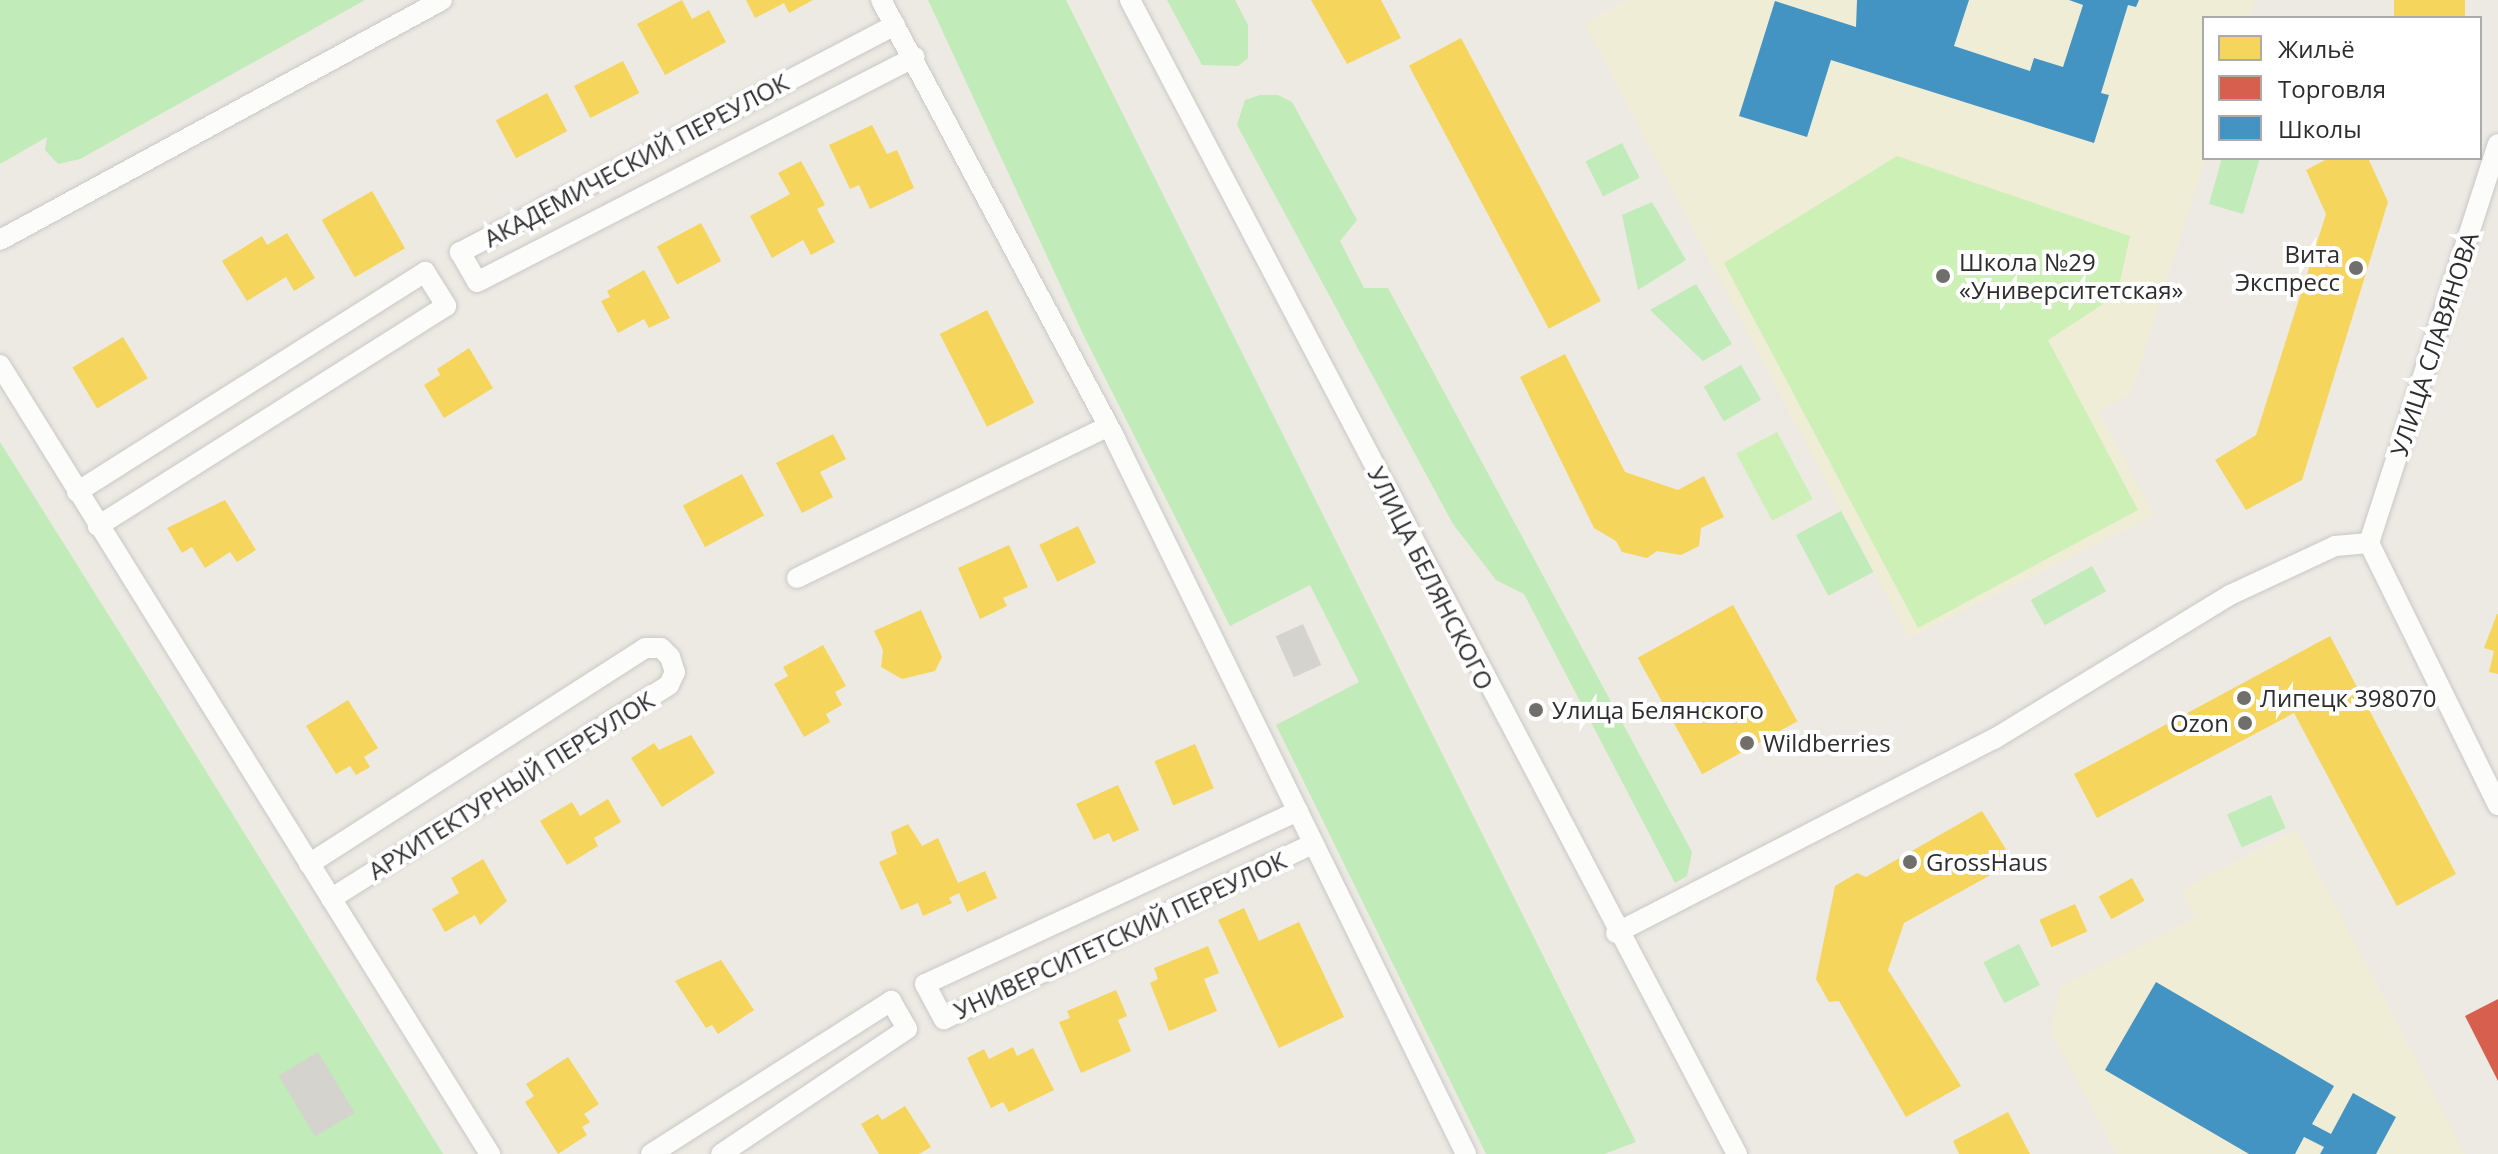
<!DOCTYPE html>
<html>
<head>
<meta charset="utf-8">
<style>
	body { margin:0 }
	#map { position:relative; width:2498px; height:1154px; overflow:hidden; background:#eceae2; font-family:"Open Sans",sans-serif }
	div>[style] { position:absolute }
	.education>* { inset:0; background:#f0edd6 }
	.green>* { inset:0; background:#c1ebb8; transform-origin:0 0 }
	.pitch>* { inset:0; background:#ccf0b5; transform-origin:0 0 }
	.homes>* { inset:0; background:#f6d55c; transform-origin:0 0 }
	.shops>* { inset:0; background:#d6604d }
	.schools>* { inset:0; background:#4393c3 }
	.building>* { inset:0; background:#d4d3cd; transform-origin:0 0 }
	.roads { filter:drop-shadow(0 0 2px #c9c8c8) drop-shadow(0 0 2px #c9c8c8) }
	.street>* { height:20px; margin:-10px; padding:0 10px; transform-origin:10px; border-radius:10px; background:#fcfcfb }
	.dots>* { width:22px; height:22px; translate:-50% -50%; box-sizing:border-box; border:4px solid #fff; border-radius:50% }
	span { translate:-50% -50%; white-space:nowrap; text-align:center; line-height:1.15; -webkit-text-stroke:8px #fff; paint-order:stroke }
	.street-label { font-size:24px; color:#2d2d2d }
	.poi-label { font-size:24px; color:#2d2d2d }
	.right { translate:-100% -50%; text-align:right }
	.left { translate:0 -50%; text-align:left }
	.legend { position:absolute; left:2202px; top:16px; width:280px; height:144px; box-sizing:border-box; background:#fff; border:2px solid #ababab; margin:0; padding:10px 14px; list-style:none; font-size:24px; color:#2d2d2d }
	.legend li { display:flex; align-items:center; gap:16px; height:40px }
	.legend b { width:40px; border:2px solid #ababab }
</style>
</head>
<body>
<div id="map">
	<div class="education">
		<div style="clip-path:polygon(1628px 0,2255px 0,2249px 18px,2204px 18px,2205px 158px,2131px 394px,2098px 411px,2154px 515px,1909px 638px,1585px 24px)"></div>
		<div style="clip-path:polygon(2296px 830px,2465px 1154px,2117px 1154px,2051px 1032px,2060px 987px,2195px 918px,2181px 890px)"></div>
	</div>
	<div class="green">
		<div style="clip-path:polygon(0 0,365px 0,80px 159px,58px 164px,45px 150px,47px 137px,0 164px)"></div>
		<div style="clip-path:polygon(928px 0,1066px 0,1636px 1142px,1604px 1154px,1486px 1154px,1276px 725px,1359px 682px,1310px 585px,1230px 626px,1084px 336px)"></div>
		<div style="clip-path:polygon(1167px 0,1235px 0,1248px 25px,1248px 58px,1238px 66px,1202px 65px)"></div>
		<div style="clip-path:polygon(1260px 95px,1278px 95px,1292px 102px,1357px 220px,1340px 241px,1364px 288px,1388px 288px,1692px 852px,1687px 876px,1675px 883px,1524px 594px,1496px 580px,1453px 524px,1237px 125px,1245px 100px)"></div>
		<div style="left:1622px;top:143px;width:39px;height:41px;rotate:63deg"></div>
		<div style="clip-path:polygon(2222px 158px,2260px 158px,2243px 214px,2209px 204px)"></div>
		<div style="clip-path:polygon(1652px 202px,1686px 260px,1638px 290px,1622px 215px)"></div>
		<div style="clip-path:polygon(1696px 284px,1732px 344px,1703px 361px,1650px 310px)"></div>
		<div style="left:1741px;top:365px;width:40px;height:43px;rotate:60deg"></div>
		<div style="clip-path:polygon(0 442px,165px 705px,443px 1154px,0 1154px)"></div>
		<div style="left:1841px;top:511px;width:69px;height:51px;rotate:62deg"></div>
		<div style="left:2092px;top:566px;width:29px;height:70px;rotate:61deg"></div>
		<div style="left:2271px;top:795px;width:36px;height:48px;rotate:66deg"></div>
		<div style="left:2019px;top:944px;width:46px;height:40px;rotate:63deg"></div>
	</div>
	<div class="pitch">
		<div style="clip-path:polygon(1897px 156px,2130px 236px,2117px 295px,2048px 340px,2138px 510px,1918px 628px,1724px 263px)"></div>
		<div style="left:1777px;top:432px;width:76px;height:46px;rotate:62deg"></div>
	</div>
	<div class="homes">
		<div style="clip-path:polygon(682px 0,692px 19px,709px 10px,726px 42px,665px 75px,637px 24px)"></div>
		<div style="clip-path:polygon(746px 0,813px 0,789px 13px,784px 3px,755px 18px)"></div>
		<div style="clip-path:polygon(1311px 0,1381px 0,1401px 38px,1347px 64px)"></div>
		<div style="left:2394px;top:0;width:71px;height:19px"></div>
		<div style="left:1461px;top:38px;width:298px;height:59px;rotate:62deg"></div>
		<div style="left:623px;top:61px;width:36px;height:55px;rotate:63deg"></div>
		<div style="left:547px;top:93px;width:43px;height:58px;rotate:62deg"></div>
		<div style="clip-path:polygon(872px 125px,887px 154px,897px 150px,914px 188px,870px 209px,859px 185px,850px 189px,829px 145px)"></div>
		<div style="clip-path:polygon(2329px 158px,2368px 158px,2388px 202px,2302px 480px,2246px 510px,2215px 460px,2256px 435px,2326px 214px,2306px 170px)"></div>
		<div style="clip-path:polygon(801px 161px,825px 205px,817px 209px,835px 242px,811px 255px,803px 240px,772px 258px,750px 216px,790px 194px,778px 173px)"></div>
		<div style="left:372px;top:191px;width:66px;height:58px;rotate:60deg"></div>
		<div style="left:701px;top:223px;width:43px;height:50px;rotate:62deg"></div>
		<div style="clip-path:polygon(287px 233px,315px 278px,294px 291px,286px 277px,247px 301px,222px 261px,262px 236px,267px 245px)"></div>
		<div style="clip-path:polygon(644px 270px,670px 318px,649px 328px,644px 319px,618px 333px,601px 301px,610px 297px,607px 291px)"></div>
		<div style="left:987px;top:310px;width:104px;height:53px;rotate:63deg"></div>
		<div style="left:123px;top:337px;width:48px;height:59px;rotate:59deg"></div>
		<div style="clip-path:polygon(469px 348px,493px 388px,444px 418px,424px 385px,440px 375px,437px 369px)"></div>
		<div style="clip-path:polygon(1565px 354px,1625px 472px,1678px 490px,1704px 476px,1724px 517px,1701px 528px,1699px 546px,1681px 555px,1657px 551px,1647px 558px,1622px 552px,1616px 541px,1594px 528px,1520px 377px)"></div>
		<div style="clip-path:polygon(833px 434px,846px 459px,820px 472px,833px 497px,802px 513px,776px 463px)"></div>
		<div style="left:742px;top:474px;width:47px;height:67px;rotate:62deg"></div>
		<div style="clip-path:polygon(225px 500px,256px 550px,237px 562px,230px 552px,205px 568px,192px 547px,182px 553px,167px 528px)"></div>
		<div style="left:1078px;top:526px;width:41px;height:43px;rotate:64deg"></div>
		<div style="clip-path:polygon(1009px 545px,1028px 587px,1003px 598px,1007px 606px,980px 619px,958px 568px)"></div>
		<div style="left:1733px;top:605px;width:133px;height:109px;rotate:61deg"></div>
		<div style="clip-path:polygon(921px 610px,942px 657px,935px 671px,902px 679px,881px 667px,883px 650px,874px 631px)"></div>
		<div style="clip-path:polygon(2497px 614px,2498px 614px,2498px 674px,2489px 672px,2494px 651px,2484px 648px)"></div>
		<div style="clip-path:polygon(2330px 636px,2456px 874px,2397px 906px,2294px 713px,2097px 818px,2074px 774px)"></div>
		<div style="clip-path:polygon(823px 645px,846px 686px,835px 692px,842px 705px,826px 714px,830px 722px,804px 737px,774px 684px,788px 676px,783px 667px)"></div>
		<div style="clip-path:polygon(348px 700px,378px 748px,364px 757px,370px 767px,356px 775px,350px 766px,336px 774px,306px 726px)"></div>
		<div style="clip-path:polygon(691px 735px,715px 773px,662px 807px,631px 758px,654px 743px,659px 750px)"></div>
		<div style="left:1195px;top:744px;width:48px;height:44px;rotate:67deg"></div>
		<div style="clip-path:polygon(1118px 785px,1139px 830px,1113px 842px,1109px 833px,1094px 840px,1076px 804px)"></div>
		<div style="clip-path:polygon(608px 799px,621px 822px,594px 838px,598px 846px,567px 865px,540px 821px,572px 802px,580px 816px)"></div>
		<div style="clip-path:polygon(1982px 811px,2014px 862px,1904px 923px,1888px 970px,1961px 1086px,1906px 1117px,1839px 1001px,1829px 1002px,1816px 979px,1835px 886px,1857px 873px,1866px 877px)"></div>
		<div style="clip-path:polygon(908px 824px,922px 846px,938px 838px,958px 883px,985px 871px,997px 898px,967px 912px,959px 893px,949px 898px,952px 903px,923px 916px,918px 903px,901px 910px,879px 862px,897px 854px,891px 832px)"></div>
		<div style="clip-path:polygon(483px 859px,507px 901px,480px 925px,475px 915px,445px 932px,432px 909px,459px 893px,451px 878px)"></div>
		<div style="left:2132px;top:878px;width:26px;height:38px;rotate:61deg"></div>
		<div style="left:2075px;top:904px;width:30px;height:39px;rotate:66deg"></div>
		<div style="clip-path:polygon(1244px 908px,1259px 941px,1299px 922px,1344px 1017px,1279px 1048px,1218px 920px)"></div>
		<div style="clip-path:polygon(1208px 946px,1219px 973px,1204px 979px,1217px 1011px,1169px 1031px,1150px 983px,1158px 979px,1154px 968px)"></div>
		<div style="clip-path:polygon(721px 960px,754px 1010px,718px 1034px,712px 1025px,706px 1028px,675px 981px)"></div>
		<div style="clip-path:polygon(1116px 990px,1127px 1016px,1118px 1020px,1131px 1051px,1081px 1073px,1059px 1022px,1070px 1018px,1067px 1011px)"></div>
		<div style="clip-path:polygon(1013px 1047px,1017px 1056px,1033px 1048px,1054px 1090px,1009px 1112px,1003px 1102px,991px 1108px,967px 1058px,984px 1049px,989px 1059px)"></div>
		<div style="clip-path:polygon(568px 1057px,599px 1104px,584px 1114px,590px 1122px,582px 1127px,587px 1135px,558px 1154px,525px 1102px,534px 1096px,526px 1084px)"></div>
		<div style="clip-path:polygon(905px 1106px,931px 1147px,919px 1154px,879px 1154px,861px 1124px,878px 1114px,882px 1120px)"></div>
		<div style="clip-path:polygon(2008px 1112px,2030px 1154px,1959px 1154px,1953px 1141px)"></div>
	</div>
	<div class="shops">
		<div style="clip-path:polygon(2498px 999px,2498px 1081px,2465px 1016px)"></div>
	</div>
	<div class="schools">
		<div style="clip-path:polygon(1857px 0,1969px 0,1954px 46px,2030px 71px,2034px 58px,2063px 67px,2083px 5px,2069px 0,2139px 0,2136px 7px,2128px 5px,2101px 93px,2109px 95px,2094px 143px,1831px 60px,1807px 137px,1739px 116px,1775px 1px,1856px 27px)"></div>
		<div style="clip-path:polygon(2156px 982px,2334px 1086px,2312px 1124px,2331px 1134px,2353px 1093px,2396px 1117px,2376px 1154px,2320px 1154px,2324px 1147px,2304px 1137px,2295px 1154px,2249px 1154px,2105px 1070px)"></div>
	</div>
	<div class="building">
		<div style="left:1303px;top:624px;width:45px;height:30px;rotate:66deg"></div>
		<div style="left:318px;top:1052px;width:71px;height:46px;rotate:59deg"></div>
	</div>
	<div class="roads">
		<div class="street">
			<div style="left:881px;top:0;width:500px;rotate:61.9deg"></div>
			<div style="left:1116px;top:441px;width:794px;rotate:63.85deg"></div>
			<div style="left:1130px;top:0;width:1304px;rotate:62.26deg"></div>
			<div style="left:895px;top:25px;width:491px;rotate:152.4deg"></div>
			<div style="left:460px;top:252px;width:34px;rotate:60deg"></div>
			<div style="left:477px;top:282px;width:492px;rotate:-27.2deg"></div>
			<div style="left:0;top:240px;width:503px;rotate:-28.5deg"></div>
			<div style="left:0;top:365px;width:929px;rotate:58.16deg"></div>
			<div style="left:77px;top:492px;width:412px;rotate:-32.3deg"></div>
			<div style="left:425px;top:272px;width:40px;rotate:58deg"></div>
			<div style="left:446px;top:306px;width:412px;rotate:147.7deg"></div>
			<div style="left:2369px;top:543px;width:419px;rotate:-72.1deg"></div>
			<div style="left:2369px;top:543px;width:292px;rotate:63.8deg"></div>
			<div style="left:797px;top:578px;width:346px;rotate:-26deg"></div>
			<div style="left:1298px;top:811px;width:411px;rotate:155.1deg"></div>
			<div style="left:925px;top:984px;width:40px;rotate:62deg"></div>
			<div style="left:944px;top:1019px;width:408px;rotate:-25.4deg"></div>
			<div style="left:309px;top:864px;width:399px;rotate:-32.7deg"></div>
			<div style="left:645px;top:648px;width:16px"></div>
			<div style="left:661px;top:648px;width:13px;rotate:45deg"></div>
			<div style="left:670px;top:657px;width:16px;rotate:72deg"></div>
			<div style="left:675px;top:672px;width:14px;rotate:115deg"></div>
			<div style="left:669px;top:685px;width:400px;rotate:147.7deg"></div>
			<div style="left:1616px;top:933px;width:425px;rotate:-27.2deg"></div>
			<div style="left:1994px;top:739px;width:276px;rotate:-31.4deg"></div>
			<div style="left:2230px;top:595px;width:116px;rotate:-25deg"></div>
			<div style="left:2335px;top:546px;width:34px;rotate:-5deg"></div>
			<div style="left:651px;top:1154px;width:285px;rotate:-32.5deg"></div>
			<div style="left:891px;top:1001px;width:32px;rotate:60deg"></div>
			<div style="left:907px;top:1029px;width:224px;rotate:146.1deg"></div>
		</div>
	</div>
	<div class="dots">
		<div style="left:2356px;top:268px;background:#706f6c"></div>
		<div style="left:1943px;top:276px;background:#706f6c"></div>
		<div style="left:2244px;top:698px;background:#706f6c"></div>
		<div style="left:1536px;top:710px;background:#706f6c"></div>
		<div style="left:2245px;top:723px;background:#706f6c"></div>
		<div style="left:1747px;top:743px;background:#706f6c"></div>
		<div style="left:1910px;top:862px;background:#706f6c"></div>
	</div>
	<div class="street-label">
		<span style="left:636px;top:160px;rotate:-28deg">АКАДЕМИЧЕСКИЙ ПЕРЕУЛОК</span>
		<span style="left:2434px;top:344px;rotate:-72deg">УЛИЦА СЛАВЯНОВА</span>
		<span style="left:1431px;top:578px;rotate:63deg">УЛИЦА БЕЛЯНСКОГО</span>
		<span style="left:511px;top:785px;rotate:-32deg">АРХИТЕКТУРНЫЙ ПЕРЕУЛОК</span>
		<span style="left:1120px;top:935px;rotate:-25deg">УНИВЕРСИТЕТСКИЙ ПЕРЕУЛОК</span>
	</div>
	<div class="poi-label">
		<span class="right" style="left:2340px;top:268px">Вита<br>Экспресс</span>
		<span class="left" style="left:1959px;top:276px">Школа №29<br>«Университетская»</span>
		<span class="left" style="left:2260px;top:698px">Липецк 398070</span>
		<span class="left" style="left:1552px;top:710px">Улица Белянского</span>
		<span class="right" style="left:2229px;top:723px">Ozon</span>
		<span class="left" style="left:1763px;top:743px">Wildberries</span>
		<span class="left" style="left:1926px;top:862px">GrossHaus</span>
	</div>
	<ul class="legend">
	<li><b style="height:22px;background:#f6d55c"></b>Жильё</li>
	<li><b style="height:22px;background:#d6604d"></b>Торговля</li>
	<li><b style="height:22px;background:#4393c3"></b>Школы</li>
	</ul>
</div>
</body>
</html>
